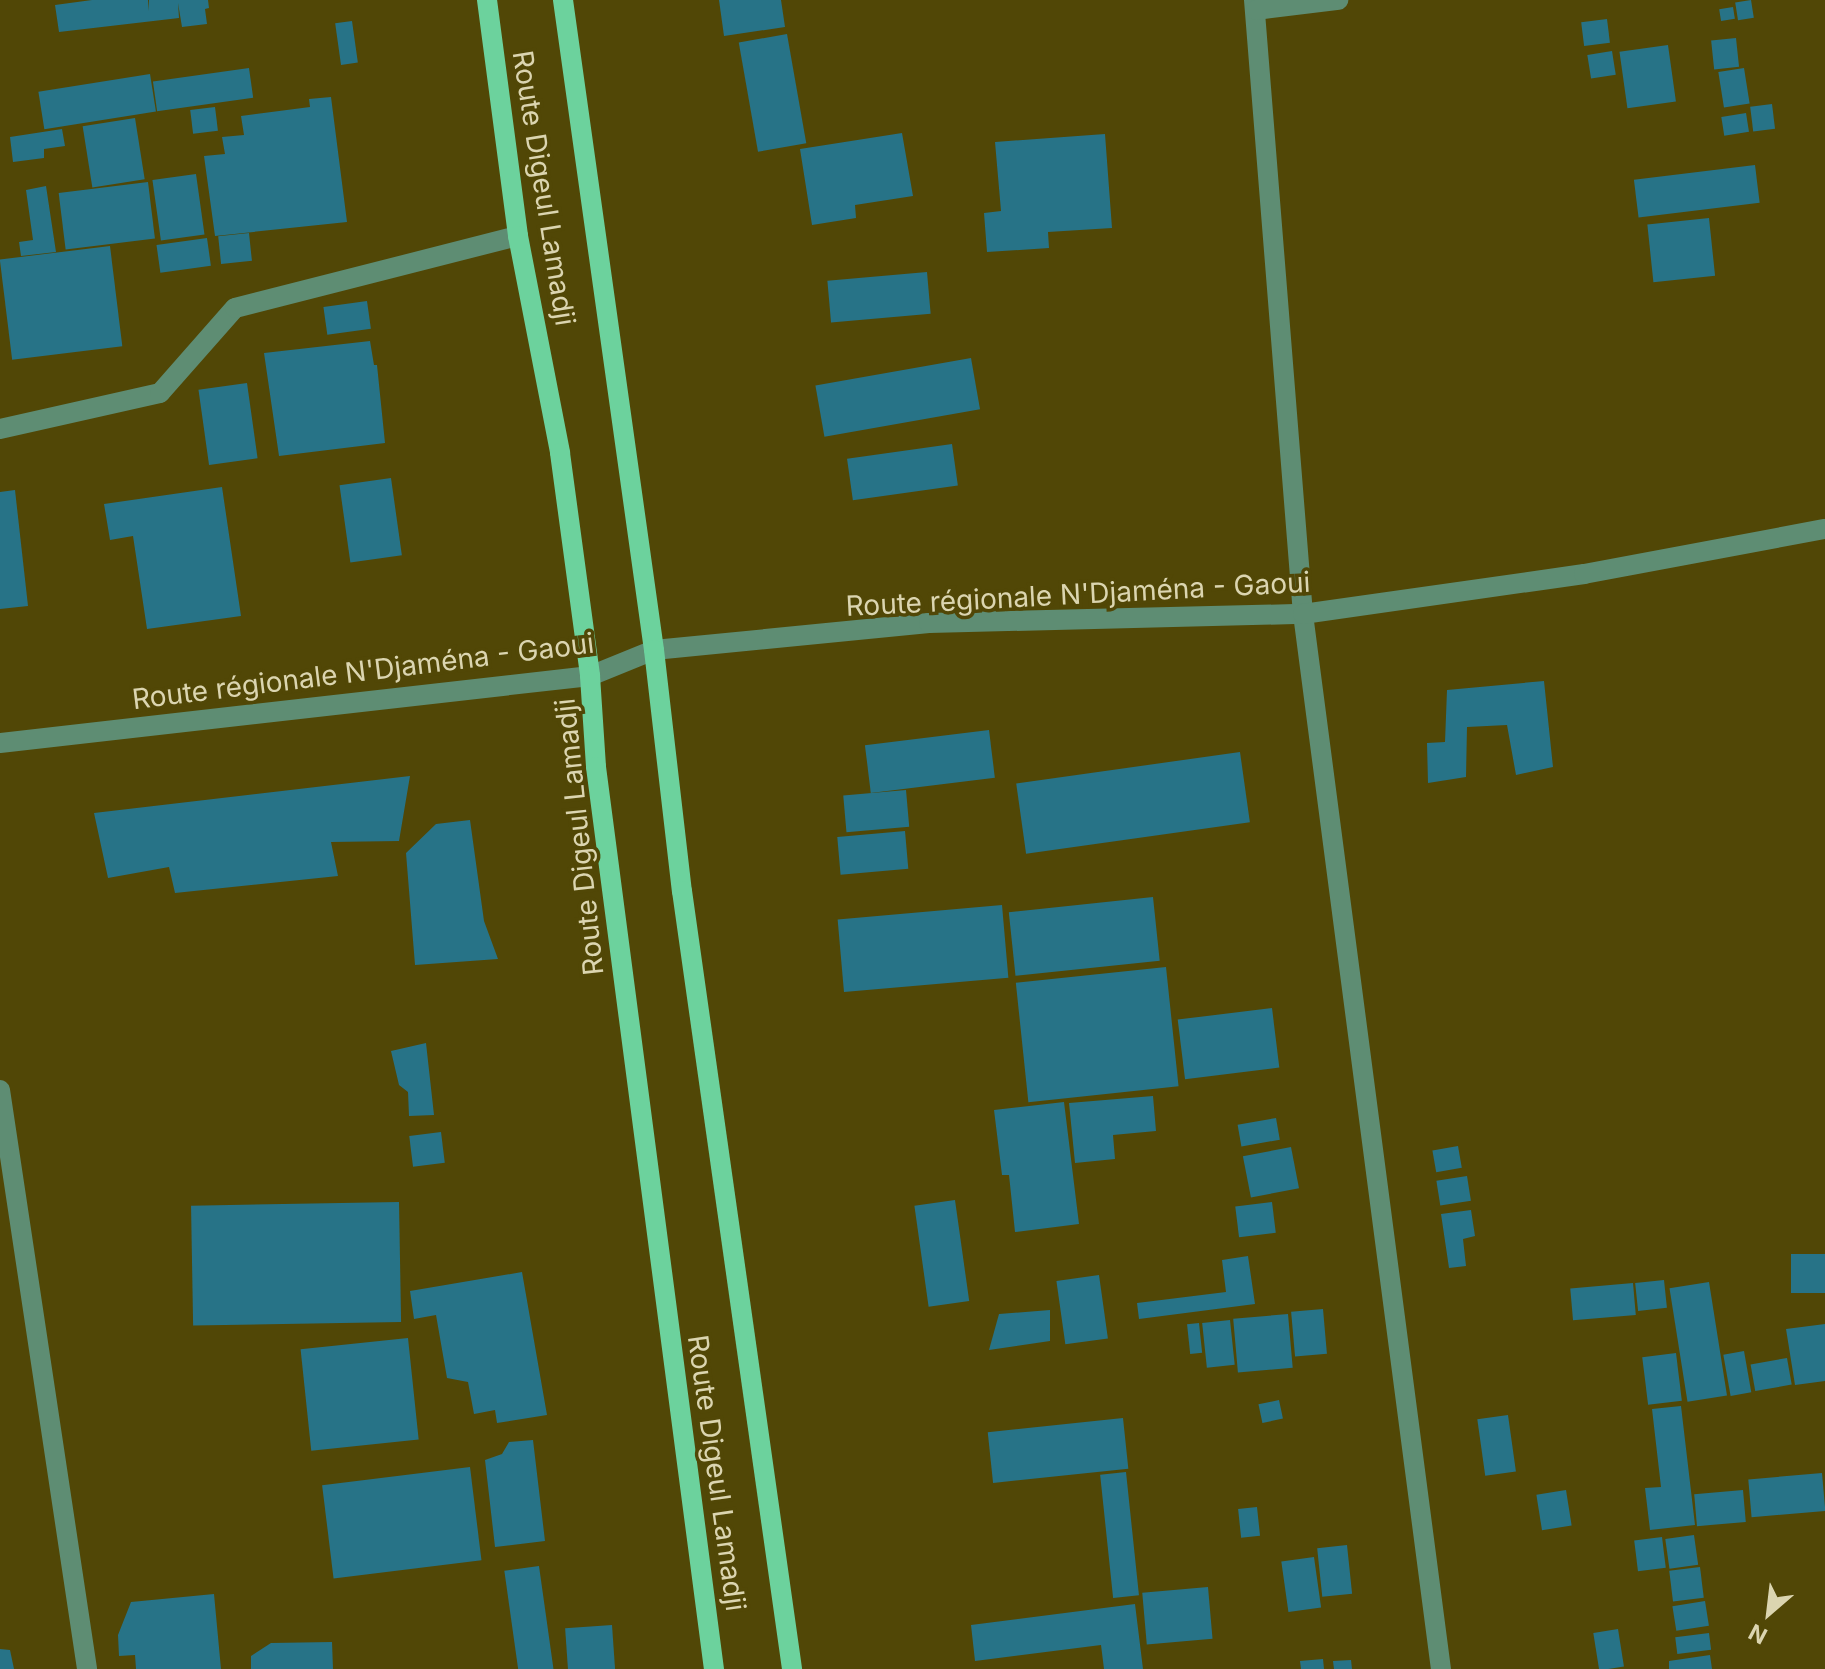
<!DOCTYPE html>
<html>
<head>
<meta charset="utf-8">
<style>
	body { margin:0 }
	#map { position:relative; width:1825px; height:1669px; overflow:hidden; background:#514706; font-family:Inter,sans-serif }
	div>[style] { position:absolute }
	.building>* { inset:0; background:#277387; transform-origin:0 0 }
	.minor>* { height:20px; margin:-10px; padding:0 10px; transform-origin:10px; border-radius:10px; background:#5e8d73 }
	.major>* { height:20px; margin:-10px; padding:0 10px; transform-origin:10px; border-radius:10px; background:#6cd29d }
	span { translate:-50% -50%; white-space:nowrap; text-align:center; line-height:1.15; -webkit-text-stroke:7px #514706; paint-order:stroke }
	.street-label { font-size:28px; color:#dbd5b0 }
	.north { position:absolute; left:1729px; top:1573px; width:80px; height:80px; -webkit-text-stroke:6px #514706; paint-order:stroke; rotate:208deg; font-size:22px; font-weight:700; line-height:32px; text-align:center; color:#dbd5b0 }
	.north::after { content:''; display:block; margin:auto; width:28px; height:36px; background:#dbd5b0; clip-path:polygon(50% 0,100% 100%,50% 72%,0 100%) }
</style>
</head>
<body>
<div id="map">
	<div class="building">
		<div style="clip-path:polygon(92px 0,148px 0,149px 11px,149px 0,208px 0,209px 8px,205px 9px,207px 24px,182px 27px,178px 3px,179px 18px,59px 32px,55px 5px)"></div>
		<div style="clip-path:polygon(719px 0,781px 0,785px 27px,724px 36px)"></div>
		<div style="left:1751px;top:0;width:18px;height:16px;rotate:81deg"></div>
		<div style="left:1733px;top:7px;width:12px;height:14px;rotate:81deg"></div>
		<div style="left:1607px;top:19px;width:24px;height:26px;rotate:83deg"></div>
		<div style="left:352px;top:21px;width:42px;height:17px;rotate:82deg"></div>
		<div style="left:787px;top:34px;width:111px;height:49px;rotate:80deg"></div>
		<div style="left:1736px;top:38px;width:29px;height:25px;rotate:84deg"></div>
		<div style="left:1668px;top:45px;width:57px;height:49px;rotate:82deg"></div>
		<div style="left:1612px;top:51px;width:24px;height:25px;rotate:81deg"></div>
		<div style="left:249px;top:68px;width:30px;height:97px;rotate:82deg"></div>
		<div style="left:1744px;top:68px;width:36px;height:26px;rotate:81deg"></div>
		<div style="left:150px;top:74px;width:38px;height:113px;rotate:81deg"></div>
		<div style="clip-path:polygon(331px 97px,347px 222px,215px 236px,204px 156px,225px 154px,222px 137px,244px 135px,241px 116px,310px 107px,309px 99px)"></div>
		<div style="left:1772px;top:104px;width:25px;height:22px;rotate:83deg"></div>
		<div style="left:215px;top:107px;width:24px;height:25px;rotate:83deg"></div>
		<div style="left:1746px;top:113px;width:19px;height:25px;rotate:81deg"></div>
		<div style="left:135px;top:118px;width:62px;height:53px;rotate:81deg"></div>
		<div style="clip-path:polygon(62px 129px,65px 146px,44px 149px,44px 158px,13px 162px,10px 137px)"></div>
		<div style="clip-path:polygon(902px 133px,913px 196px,855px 205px,856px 218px,812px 225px,800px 149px)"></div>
		<div style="clip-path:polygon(1105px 134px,1112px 228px,1048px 232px,1049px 248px,987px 252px,984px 213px,1001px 211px,995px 142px)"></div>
		<div style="left:1755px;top:165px;width:38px;height:122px;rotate:83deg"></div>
		<div style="left:196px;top:174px;width:61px;height:44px;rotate:82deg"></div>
		<div style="left:148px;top:182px;width:57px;height:90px;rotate:83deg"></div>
		<div style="clip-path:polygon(46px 186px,56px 252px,21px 256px,19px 242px,33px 240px,26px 190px)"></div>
		<div style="left:1709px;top:218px;width:58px;height:62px;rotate:84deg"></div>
		<div style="left:249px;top:233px;width:28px;height:31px;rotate:84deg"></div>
		<div style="left:207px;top:238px;width:28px;height:51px;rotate:82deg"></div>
		<div style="left:110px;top:246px;width:101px;height:111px;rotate:83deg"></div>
		<div style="left:927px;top:272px;width:42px;height:100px;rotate:85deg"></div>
		<div style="left:367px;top:301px;width:28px;height:44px;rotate:82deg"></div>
		<div style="clip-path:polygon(370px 341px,374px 365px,377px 365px,385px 443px,279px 456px,264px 353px)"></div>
		<div style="left:971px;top:358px;width:52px;height:158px;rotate:80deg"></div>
		<div style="left:247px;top:383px;width:76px;height:49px;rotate:82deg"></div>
		<div style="left:952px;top:444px;width:42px;height:106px;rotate:82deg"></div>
		<div style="left:391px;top:478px;width:78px;height:52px;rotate:82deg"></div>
		<div style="clip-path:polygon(222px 487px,241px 616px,147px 629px,133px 536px,110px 540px,104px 504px)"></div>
		<div style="clip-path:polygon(15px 490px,28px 606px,0 609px,0 492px)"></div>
		<div style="clip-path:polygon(1544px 681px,1553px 767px,1516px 775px,1507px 725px,1467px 727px,1466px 777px,1428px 783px,1427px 743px,1445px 742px,1447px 690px)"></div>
		<div style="left:989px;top:730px;width:48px;height:125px;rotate:83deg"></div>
		<div style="left:1240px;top:752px;width:71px;height:226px;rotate:82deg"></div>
		<div style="clip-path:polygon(410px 776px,399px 841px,331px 842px,338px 876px,175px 893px,169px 867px,108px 878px,94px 813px)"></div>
		<div style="left:906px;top:790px;width:37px;height:63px;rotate:85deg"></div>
		<div style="clip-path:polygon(470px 820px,484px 921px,498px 959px,415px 965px,406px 853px,436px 824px)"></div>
		<div style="left:905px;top:831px;width:38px;height:68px;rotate:85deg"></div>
		<div style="left:1153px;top:897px;width:64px;height:145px;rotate:84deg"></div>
		<div style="left:1002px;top:905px;width:73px;height:165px;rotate:85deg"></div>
		<div style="left:1166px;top:967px;width:120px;height:151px;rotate:84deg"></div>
		<div style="left:1272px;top:1008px;width:60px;height:95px;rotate:83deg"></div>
		<div style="clip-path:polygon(426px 1043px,434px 1115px,409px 1116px,408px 1092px,399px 1085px,391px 1051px)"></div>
		<div style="clip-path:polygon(1153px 1096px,1156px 1131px,1113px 1135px,1115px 1159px,1075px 1163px,1069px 1103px)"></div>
		<div style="clip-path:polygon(1064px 1102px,1079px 1224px,1015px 1232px,1009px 1175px,1002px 1175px,994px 1110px)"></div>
		<div style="left:1276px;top:1118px;width:22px;height:39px;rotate:80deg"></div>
		<div style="left:441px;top:1132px;width:31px;height:32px;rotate:83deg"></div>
		<div style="left:1458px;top:1146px;width:22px;height:26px;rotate:80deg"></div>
		<div style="left:1291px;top:1147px;width:42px;height:49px;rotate:79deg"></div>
		<div style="left:1467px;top:1176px;width:25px;height:31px;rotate:81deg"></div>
		<div style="left:955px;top:1200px;width:102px;height:41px;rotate:82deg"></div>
		<div style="left:399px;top:1202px;width:120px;height:208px;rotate:89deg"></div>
		<div style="left:1272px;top:1202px;width:31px;height:37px;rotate:83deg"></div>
		<div style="clip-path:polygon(1471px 1210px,1475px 1236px,1463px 1239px,1466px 1266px,1449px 1268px,1441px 1214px)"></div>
		<div style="left:1825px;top:1254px;width:39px;height:34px;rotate:90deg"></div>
		<div style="clip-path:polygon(1248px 1256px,1255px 1304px,1139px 1319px,1137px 1303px,1226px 1292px,1222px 1260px)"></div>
		<div style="clip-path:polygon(522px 1272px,547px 1415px,497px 1423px,495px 1410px,474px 1414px,468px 1382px,447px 1378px,436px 1315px,414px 1319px,410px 1291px)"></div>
		<div style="left:1099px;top:1275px;width:64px;height:43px;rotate:82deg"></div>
		<div style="left:1664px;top:1280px;width:28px;height:29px;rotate:84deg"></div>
		<div style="left:1709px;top:1282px;width:115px;height:40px;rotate:81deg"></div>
		<div style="left:1633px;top:1283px;width:32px;height:63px;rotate:85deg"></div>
		<div style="left:1323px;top:1309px;width:45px;height:32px;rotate:85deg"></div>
		<div style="clip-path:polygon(1050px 1310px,1050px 1341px,989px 1350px,999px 1314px)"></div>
		<div style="left:1288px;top:1314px;width:54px;height:55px;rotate:85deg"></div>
		<div style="left:1230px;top:1320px;width:45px;height:28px;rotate:84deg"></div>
		<div style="left:1199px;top:1323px;width:30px;height:12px;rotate:84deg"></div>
		<div style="clip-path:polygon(1825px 1324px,1825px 1381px,1795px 1385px,1786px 1329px)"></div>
		<div style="left:408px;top:1338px;width:102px;height:108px;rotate:84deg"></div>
		<div style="left:1744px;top:1351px;width:42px;height:21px;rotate:80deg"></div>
		<div style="left:1676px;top:1353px;width:48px;height:34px;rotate:83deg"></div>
		<div style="left:1787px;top:1358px;width:27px;height:37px;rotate:80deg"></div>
		<div style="left:1279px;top:1400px;width:19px;height:21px;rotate:78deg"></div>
		<div style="clip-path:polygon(1681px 1406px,1695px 1525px,1650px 1530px,1645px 1488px,1661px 1487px,1652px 1409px)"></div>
		<div style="left:1508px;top:1415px;width:57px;height:31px;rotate:82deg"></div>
		<div style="left:1123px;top:1418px;width:51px;height:136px;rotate:84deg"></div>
		<div style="clip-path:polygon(533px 1440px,545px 1541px,495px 1547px,485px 1460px,502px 1454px,509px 1442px)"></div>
		<div style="left:470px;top:1467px;width:94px;height:149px;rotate:83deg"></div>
		<div style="left:1126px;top:1472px;width:124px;height:26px;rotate:84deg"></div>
		<div style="left:1822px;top:1473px;width:38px;height:74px;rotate:85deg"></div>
		<div style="left:1566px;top:1490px;width:36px;height:30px;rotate:81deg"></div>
		<div style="left:1743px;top:1490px;width:32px;height:49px;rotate:85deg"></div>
		<div style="left:1257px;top:1507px;width:29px;height:19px;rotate:84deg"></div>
		<div style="left:1694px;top:1535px;width:30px;height:29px;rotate:82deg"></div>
		<div style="left:1662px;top:1537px;width:31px;height:28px;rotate:83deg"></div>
		<div style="left:1347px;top:1545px;width:49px;height:30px;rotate:84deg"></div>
		<div style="left:1314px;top:1557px;width:51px;height:33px;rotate:82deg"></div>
		<div style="left:539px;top:1566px;width:104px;height:35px;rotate:82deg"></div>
		<div style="left:1700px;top:1567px;width:31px;height:31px;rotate:83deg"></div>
		<div style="left:1208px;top:1587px;width:52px;height:66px;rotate:85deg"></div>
		<div style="clip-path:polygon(214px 1594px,221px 1669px,136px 1669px,135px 1655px,119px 1656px,118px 1635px,131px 1602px)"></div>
		<div style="left:1705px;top:1601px;width:25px;height:33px;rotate:81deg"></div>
		<div style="clip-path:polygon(1135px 1604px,1143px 1669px,1104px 1669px,1101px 1645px,975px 1661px,971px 1625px)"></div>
		<div style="left:612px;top:1625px;width:44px;height:47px;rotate:86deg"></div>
		<div style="left:1618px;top:1629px;width:38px;height:25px;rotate:81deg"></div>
		<div style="left:1709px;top:1633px;width:17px;height:34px;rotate:83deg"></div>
		<div style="clip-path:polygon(332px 1642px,333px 1669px,251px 1669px,251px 1656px,271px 1643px)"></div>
		<div style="clip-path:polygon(0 1649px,10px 1650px,14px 1669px,0 1669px)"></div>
		<div style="clip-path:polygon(1710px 1655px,1712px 1669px,1669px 1669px,1669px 1661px)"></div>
		<div style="clip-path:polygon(1323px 1659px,1324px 1669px,1301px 1669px,1300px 1661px)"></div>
		<div style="clip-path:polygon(1351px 1660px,1352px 1669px,1334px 1669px,1333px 1661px)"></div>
	</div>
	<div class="minor">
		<div style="left:1254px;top:0;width:616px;rotate:85.44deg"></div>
		<div style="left:1303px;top:614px;width:1064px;rotate:82.55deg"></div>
		<div style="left:1256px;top:10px;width:83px;rotate:-7deg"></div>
		<div style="left:0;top:429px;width:164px;rotate:-12.7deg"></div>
		<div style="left:160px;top:393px;width:113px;rotate:-48.6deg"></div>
		<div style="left:235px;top:308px;width:292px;rotate:-14.3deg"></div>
		<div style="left:0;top:743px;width:594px;rotate:-6.48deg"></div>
		<div style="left:590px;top:676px;width:69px;rotate:-22.1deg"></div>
		<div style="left:654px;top:650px;width:276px;rotate:-5.6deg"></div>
		<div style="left:929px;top:623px;width:374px;rotate:-1.4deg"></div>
		<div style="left:1303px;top:614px;width:284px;rotate:-8.1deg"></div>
		<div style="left:1584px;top:574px;width:245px;rotate:-10.6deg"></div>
		<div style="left:0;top:1090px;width:585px;rotate:81.45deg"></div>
	</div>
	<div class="major">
		<div style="left:487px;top:0;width:238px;rotate:82.5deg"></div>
		<div style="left:518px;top:236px;width:221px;rotate:79deg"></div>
		<div style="left:560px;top:453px;width:225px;rotate:82.3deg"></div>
		<div style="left:590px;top:676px;width:91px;rotate:86.2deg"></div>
		<div style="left:596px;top:767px;width:910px;rotate:82.55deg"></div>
		<div style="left:563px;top:0;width:656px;rotate:82.03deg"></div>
		<div style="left:654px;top:650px;width:243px;rotate:83.4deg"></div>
		<div style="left:682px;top:891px;width:786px;rotate:81.95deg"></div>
	</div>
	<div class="street-label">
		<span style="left:544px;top:188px;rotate:81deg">Route Digeul Lamadji</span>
		<span style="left:1078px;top:594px;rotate:-3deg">Route régionale N'Djaména - Gaoui</span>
		<span style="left:363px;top:671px;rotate:-7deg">Route régionale N'Djaména - Gaoui</span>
		<span style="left:579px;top:837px;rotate:-96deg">Route Digeul Lamadji</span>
		<span style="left:717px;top:1473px;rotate:82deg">Route Digeul Lamadji</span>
	</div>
	<div class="north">N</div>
</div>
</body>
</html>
